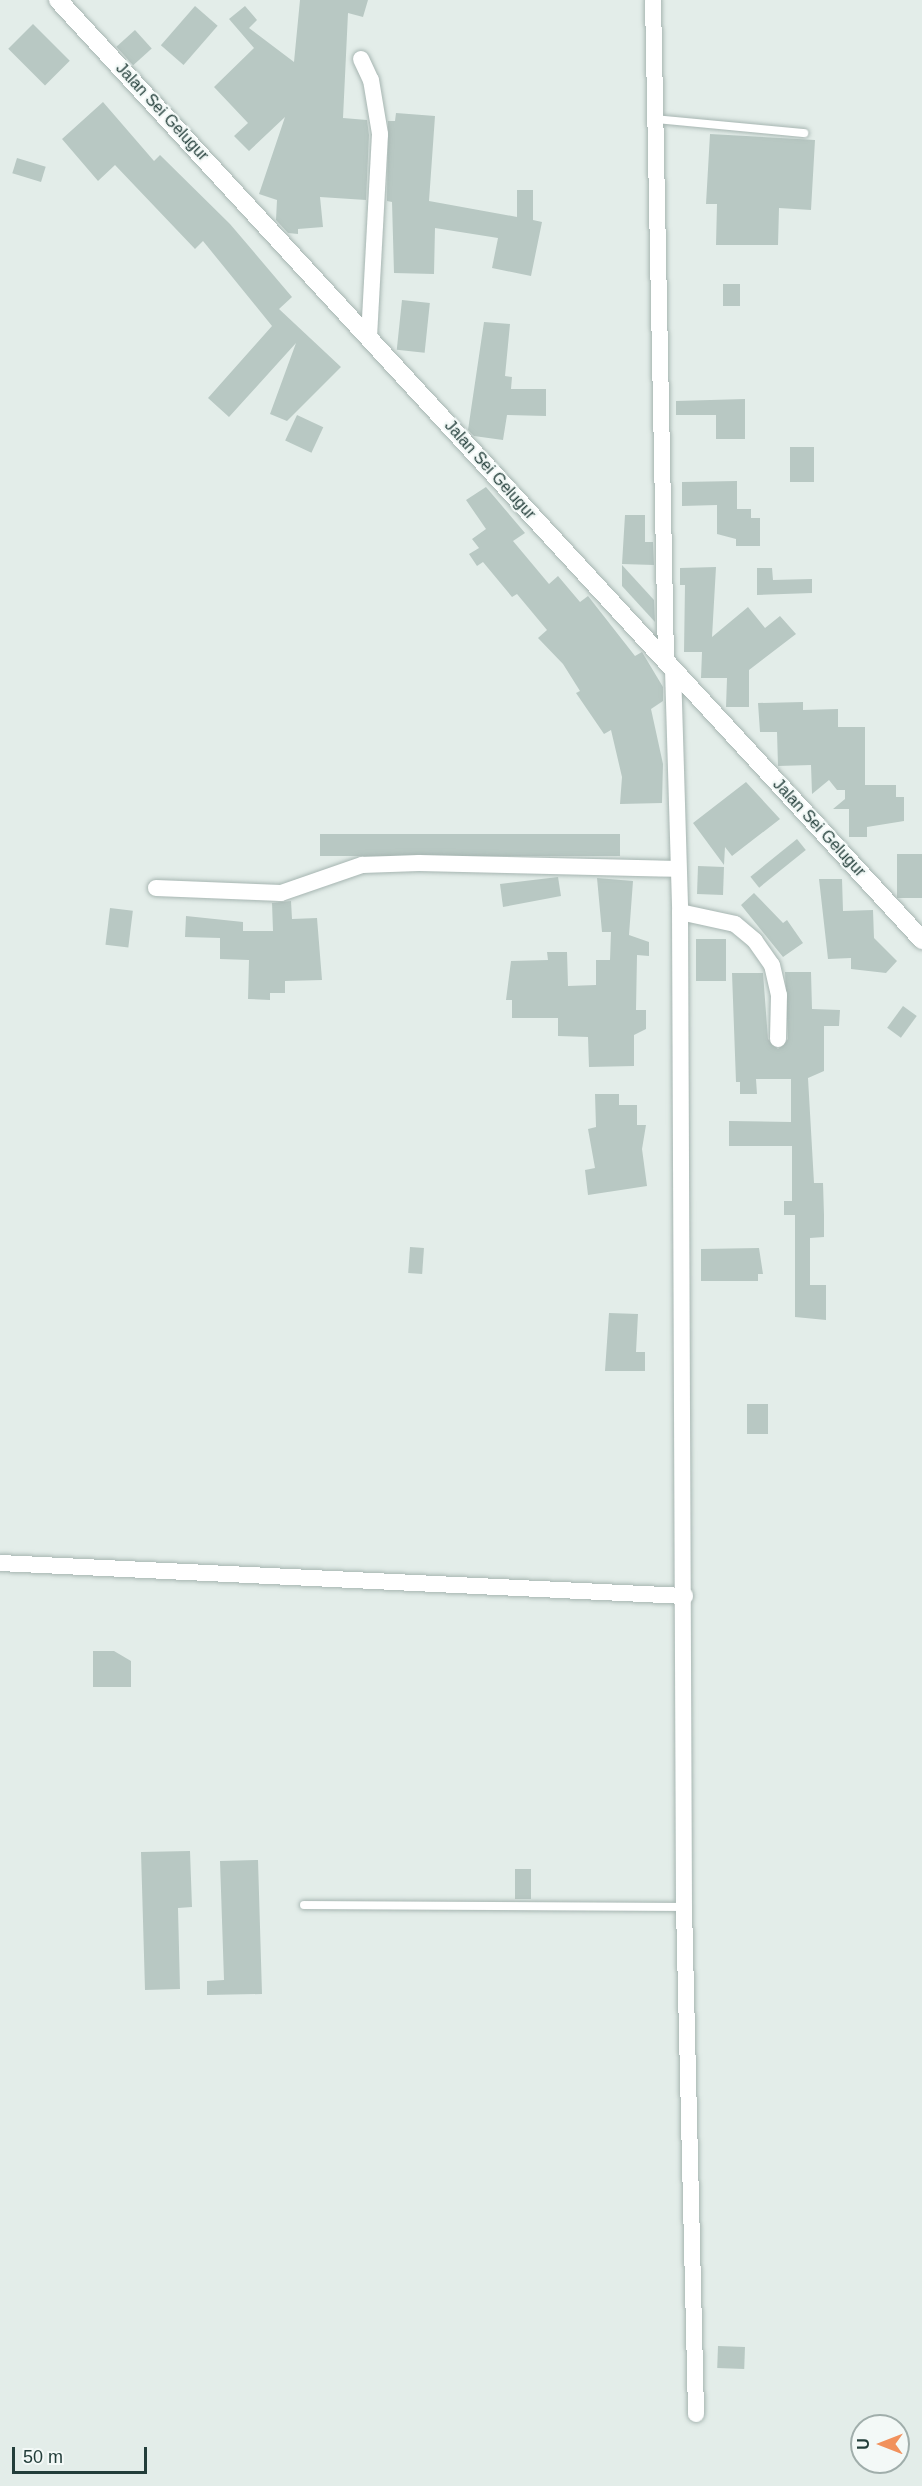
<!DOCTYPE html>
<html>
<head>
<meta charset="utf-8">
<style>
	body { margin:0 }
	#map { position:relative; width:922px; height:2486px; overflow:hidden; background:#e3ede9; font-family:Helvetica,sans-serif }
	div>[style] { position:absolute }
	.building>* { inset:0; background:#b8c8c3; transform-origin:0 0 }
	.roads { filter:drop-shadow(0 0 2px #a6b5b1) drop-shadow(0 0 2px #a6b5b1) }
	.lane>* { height:8px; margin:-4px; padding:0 4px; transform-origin:4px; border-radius:4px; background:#fff }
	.street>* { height:16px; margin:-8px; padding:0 8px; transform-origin:8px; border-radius:8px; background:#fff }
	.secondary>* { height:18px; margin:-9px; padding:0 9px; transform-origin:9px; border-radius:9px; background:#fff }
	span { translate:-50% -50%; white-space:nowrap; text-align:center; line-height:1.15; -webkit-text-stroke:4.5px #f3f9f7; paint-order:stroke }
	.street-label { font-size:16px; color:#233e3a }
	.north { position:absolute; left:850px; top:2414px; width:60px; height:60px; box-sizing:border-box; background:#f3f9f7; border:2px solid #a0aeab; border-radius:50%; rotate:270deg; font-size:16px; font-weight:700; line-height:24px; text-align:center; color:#233e3a }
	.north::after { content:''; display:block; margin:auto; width:21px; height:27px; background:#f1915c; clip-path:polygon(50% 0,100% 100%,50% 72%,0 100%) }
	.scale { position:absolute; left:12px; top:2447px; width:135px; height:27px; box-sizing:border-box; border:3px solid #233e3a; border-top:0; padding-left:8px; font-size:18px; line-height:21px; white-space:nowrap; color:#233e3a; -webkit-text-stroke:4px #f3f9f7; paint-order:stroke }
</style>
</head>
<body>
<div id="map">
	<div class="building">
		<div style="clip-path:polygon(300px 0,368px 0,363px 17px,348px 13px,343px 118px,367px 120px,369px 135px,366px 200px,320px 197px,323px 227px,298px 229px,298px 234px,288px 233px,276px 220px,277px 200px,259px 194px,285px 117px,249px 151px,234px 136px,248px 123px,214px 87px,254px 48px,229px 19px,245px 6px,257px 20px,249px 28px,294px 62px)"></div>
		<div style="left:195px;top:6px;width:30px;height:52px;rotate:41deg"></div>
		<div style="left:33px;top:24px;width:52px;height:35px;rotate:45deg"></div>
		<div style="left:135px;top:30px;width:25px;height:25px;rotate:48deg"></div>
		<div style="clip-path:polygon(103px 102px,154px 161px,160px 155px,230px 224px,292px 297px,279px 309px,341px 367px,287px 421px,270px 414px,296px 343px,229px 417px,208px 398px,272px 326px,203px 241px,195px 249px,115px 165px,98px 181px,62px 139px)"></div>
		<div style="clip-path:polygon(396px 113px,435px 116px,429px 201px,517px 217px,517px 190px,533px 190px,533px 220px,542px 222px,531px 276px,492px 268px,498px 238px,435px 228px,434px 274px,394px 273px,392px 202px,387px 201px,388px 121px,395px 121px)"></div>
		<div style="clip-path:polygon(710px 134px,815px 140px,811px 210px,779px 208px,778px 245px,716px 245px,717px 204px,706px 204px)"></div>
		<div style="left:17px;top:158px;width:30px;height:16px;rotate:17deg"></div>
		<div style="left:723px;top:284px;width:17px;height:22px"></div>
		<div style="left:402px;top:300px;width:28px;height:50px;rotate:6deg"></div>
		<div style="clip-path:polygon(484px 322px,510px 324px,505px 376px,512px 377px,511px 389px,546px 389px,546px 416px,507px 415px,503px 440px,474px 436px,468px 430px)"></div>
		<div style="clip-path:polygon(745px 399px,745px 439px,716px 439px,716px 415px,676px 415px,676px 401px)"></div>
		<div style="left:297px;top:415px;width:29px;height:28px;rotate:25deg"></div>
		<div style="left:790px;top:447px;width:24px;height:35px"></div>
		<div style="clip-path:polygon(737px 481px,737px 509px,751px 509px,751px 518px,760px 518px,760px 546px,736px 546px,736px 539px,717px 534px,717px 505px,682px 506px,682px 482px)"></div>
		<div style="clip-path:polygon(486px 487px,525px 533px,513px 541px,549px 584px,558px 576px,580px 602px,588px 596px,635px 656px,642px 652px,663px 687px,663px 701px,651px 709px,663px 764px,662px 803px,620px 804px,622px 777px,611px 730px,604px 734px,576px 693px,580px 691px,563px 664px,538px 638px,547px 630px,517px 594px,512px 597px,483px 562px,477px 566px,469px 554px,479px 548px,472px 539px,486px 529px,466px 500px)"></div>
		<div style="clip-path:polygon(625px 515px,645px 515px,645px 542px,653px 542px,654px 565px,622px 564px)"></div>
		<div style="clip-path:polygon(622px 565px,654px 600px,655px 622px,622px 586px)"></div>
		<div style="clip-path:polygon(716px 567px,712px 637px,748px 607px,765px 628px,780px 616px,796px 634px,749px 670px,749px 707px,726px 707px,727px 678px,701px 678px,702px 652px,684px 652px,685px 585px,680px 585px,680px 568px)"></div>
		<div style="clip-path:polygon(757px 568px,772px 568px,773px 580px,812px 579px,812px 593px,757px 595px)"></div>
		<div style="clip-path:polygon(803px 702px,803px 710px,838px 709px,838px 727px,865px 727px,865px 785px,896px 785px,896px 797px,904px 797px,904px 821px,867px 827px,867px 837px,849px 837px,849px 809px,833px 809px,845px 799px,845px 790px,837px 790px,829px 780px,812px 794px,811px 765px,778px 766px,777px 732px,760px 732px,758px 703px)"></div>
		<div style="clip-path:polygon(746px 782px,780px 819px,732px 856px,725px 847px,724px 865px,693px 823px)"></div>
		<div style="left:320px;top:834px;width:300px;height:22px"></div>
		<div style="left:797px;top:839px;width:14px;height:60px;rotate:51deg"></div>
		<div style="left:922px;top:854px;width:44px;height:25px;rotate:90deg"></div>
		<div style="left:698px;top:866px;width:26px;height:28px;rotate:2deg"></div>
		<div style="clip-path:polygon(558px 877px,561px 896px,503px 907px,500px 884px)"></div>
		<div style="clip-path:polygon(597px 878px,633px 881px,629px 935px,649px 942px,649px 956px,637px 955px,636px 1010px,646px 1010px,646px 1029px,634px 1035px,634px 1066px,589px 1067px,588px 1037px,558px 1036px,558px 1018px,512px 1018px,512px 1000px,506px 1000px,511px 961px,548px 960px,547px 952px,567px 952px,568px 986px,596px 985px,596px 960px,610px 960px,611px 932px,602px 932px)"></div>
		<div style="clip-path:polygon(819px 879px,842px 879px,843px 911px,873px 910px,874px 938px,897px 961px,886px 973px,851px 969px,851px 958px,828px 959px)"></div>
		<div style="clip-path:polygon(754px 893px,783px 923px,787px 920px,803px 943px,783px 957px,741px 905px)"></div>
		<div style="clip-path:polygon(291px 901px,292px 919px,317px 918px,322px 980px,285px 981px,285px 993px,270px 993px,270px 1000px,248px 999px,249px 960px,220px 959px,220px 938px,185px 937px,186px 916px,243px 922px,243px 931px,273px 931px,272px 903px)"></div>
		<div style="left:110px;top:908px;width:23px;height:37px;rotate:7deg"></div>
		<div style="left:696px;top:939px;width:30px;height:42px"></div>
		<div style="clip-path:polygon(785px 972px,811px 972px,812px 1009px,840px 1010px,839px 1026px,824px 1026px,824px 1071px,808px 1078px,814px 1183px,823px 1183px,824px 1215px,824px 1237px,810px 1238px,810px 1285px,826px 1285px,826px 1320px,795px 1317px,795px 1215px,784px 1215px,784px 1201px,792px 1201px,792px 1146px,729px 1146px,729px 1121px,791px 1122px,791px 1079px,756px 1079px,757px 1094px,740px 1094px,740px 1082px,736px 1082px,732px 973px,763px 973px,768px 1039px,778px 1049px,788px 1039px)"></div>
		<div style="left:903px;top:1006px;width:17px;height:27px;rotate:36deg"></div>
		<div style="clip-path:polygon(595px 1094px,619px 1094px,619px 1105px,637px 1105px,637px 1125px,646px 1125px,642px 1149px,647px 1186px,588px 1195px,585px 1170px,595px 1168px,588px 1129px,596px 1127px)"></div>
		<div style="left:410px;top:1247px;width:14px;height:26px;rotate:4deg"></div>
		<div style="clip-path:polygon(759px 1248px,763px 1274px,758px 1274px,758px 1281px,701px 1281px,701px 1249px)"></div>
		<div style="clip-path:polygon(609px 1313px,638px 1314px,636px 1352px,645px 1352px,645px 1371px,605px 1371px)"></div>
		<div style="left:747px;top:1404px;width:21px;height:30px"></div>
		<div style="clip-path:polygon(93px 1651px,114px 1651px,131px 1661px,131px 1687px,93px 1687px)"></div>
		<div style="clip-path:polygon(190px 1851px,192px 1907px,178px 1908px,180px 1989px,145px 1990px,141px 1852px)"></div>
		<div style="clip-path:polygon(258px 1860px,262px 1994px,207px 1995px,207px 1981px,224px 1980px,220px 1861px)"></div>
		<div style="left:515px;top:1869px;width:16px;height:30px"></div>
		<div style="left:718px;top:2346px;width:27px;height:22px;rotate:2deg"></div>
	</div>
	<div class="roads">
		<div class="lane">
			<div style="left:655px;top:119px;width:150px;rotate:5.4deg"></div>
			<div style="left:304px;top:1905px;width:380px;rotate:0.3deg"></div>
		</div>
		<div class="street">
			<div style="left:653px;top:0;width:661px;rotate:88.87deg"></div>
			<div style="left:361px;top:59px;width:23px;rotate:65deg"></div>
			<div style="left:371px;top:80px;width:55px;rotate:80.5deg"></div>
			<div style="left:380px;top:134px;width:201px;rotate:93.1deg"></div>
			<div style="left:673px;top:669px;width:243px;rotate:88.3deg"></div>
			<div style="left:680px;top:912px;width:995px;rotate:89.77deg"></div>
			<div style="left:684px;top:1907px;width:507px;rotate:88.64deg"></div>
			<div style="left:156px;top:888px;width:125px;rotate:2.3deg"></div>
			<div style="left:281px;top:893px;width:86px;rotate:-19.1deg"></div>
			<div style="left:362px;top:865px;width:57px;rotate:-2deg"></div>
			<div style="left:419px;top:863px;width:259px;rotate:1.3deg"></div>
			<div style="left:680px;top:912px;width:56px;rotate:12.3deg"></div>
			<div style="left:735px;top:924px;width:26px;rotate:40deg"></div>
			<div style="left:755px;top:941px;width:29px;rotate:55deg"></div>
			<div style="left:772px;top:965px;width:31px;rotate:77deg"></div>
			<div style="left:779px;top:995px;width:44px;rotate:91.3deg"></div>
			<div style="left:0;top:1563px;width:686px;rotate:2.76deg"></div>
		</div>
		<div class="secondary">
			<div style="left:58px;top:0;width:1277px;rotate:47.41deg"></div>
		</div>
	</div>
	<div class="street-label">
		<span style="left:162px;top:112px;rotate:47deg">Jalan Sei Gelugur</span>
		<span style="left:490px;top:470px;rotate:48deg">Jalan Sei Gelugur</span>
		<span style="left:819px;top:828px;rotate:47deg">Jalan Sei Gelugur</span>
	</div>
	<div class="north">U</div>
	<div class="scale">50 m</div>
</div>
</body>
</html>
